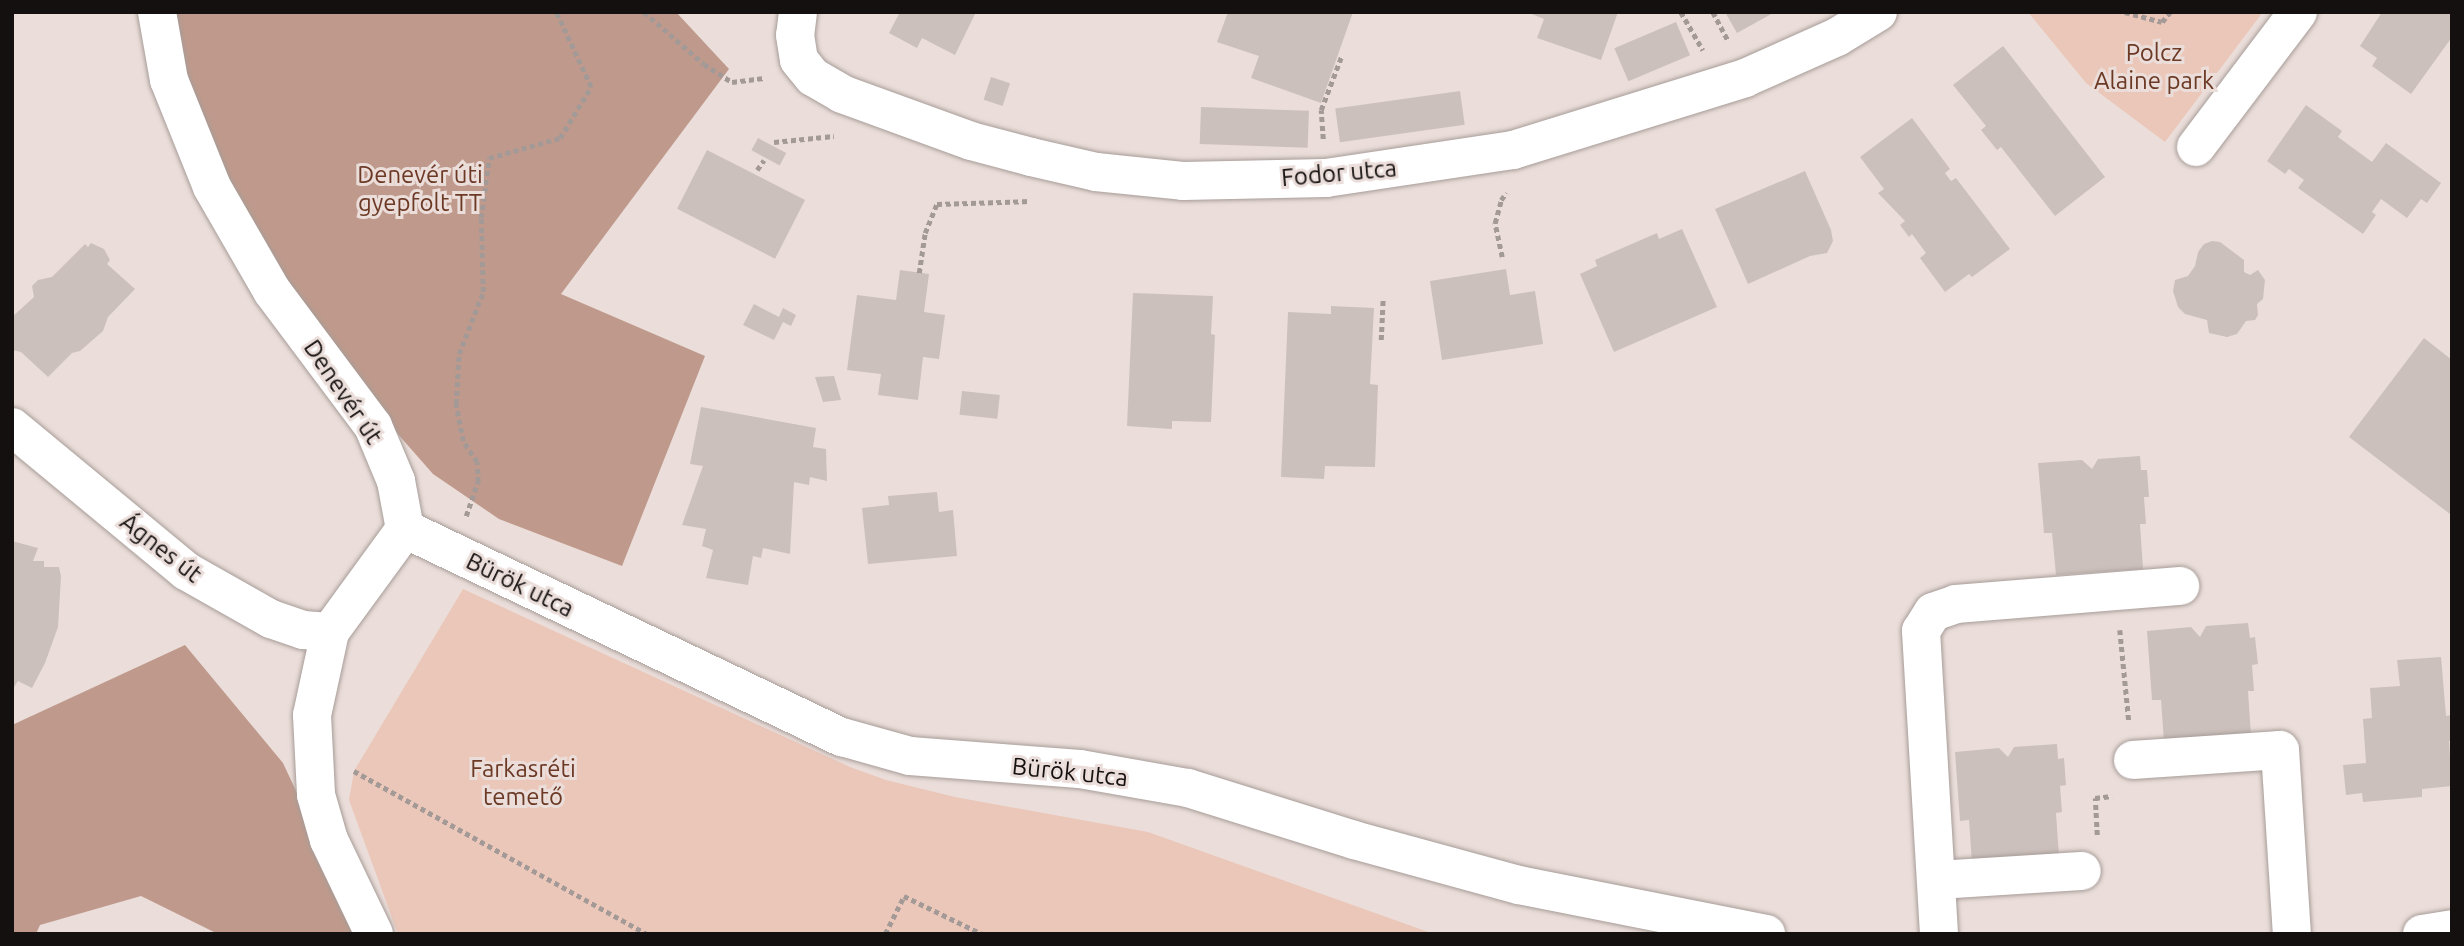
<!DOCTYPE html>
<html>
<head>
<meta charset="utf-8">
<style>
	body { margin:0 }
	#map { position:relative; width:2464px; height:946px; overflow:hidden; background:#ebdeda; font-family:Ubuntu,sans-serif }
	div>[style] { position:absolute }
	.green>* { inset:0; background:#ebc7b9 }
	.forest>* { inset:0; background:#bf9a8c }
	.building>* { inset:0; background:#ccc0bc; transform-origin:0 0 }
	.path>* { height:4.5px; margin-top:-2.25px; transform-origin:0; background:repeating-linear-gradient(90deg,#a39996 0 5px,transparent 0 8.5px) }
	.roads { filter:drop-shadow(0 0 2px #a79c98) drop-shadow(0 0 2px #a79c98) }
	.minor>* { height:38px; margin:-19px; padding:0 19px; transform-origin:19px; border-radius:19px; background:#fff }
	span { translate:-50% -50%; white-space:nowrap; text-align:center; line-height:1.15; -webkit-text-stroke:6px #ebdeda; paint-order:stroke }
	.park-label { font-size:24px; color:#6c3925 }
	.street-label { font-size:24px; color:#14100f }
	.frame { position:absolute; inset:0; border:14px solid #14100f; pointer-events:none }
</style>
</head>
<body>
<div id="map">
	<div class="green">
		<div style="clip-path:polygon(2028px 12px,2263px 12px,2165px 142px,2086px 83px)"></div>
		<div style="clip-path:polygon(463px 589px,850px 767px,886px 780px,955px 797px,1148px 832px,1434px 934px,398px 934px,349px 800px,354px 771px)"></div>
	</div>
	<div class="forest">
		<div style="clip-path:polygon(157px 12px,676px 12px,729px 69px,561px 294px,705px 356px,622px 566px,499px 519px,433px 474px,272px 291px)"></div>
		<div style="clip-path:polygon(185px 645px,283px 763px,363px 934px,218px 934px,141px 896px,40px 925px,36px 934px,12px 934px,12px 725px)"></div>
	</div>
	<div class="building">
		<div style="clip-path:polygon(900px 12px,976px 12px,955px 55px,922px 38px,917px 48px,889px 33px)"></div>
		<div style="clip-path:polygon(1228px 12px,1353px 12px,1321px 103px,1251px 78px,1259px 56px,1217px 42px)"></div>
		<div style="clip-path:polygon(1527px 12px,1618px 12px,1601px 60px,1537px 38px,1544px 19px)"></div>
		<div style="clip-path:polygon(1725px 12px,1775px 12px,1737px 33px)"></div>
		<div style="clip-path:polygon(2382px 12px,2452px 12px,2452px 37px,2411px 94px,2372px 66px,2377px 58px,2360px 46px)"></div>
		<div style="left:1676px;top:22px;width:36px;height:67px;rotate:67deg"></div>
		<div style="clip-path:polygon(2003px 46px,2105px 177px,2055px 216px,2001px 147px,1997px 150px,1981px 130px,1986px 126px,1953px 85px)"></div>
		<div style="left:991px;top:77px;width:20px;height:24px;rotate:18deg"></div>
		<div style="left:1460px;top:91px;width:34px;height:126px;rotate:82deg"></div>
		<div style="clip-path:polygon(2306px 105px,2342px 131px,2338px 137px,2372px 162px,2386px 143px,2441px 183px,2427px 203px,2421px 199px,2407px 218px,2381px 199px,2372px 212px,2376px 215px,2363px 234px,2298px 188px,2304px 180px,2289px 169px,2285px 174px,2267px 161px)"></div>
		<div style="left:1201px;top:107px;width:108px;height:37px;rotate:2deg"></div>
		<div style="clip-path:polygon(1912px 118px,1950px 169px,1945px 173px,1951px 181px,1956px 178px,2010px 249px,1972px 277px,1969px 274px,1945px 292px,1920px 258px,1926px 253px,1912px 234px,1909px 237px,1900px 225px,1905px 221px,1878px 193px,1884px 189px,1860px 157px)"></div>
		<div style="left:758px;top:138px;width:32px;height:14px;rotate:28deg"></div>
		<div style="left:707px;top:150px;width:110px;height:66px;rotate:27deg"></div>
		<div style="clip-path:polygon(1805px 171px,1831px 230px,1833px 241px,1827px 253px,1810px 256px,1748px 284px,1715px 209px)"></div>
		<div style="clip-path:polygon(1682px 229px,1717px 307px,1614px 352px,1580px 274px,1597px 266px,1595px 260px,1657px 233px,1659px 239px)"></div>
		<div style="clip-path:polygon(2212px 241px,2220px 242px,2244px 260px,2244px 272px,2250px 275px,2258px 270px,2265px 280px,2263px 299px,2257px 304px,2258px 315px,2255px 320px,2246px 321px,2237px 334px,2227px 337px,2209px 333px,2207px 320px,2185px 314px,2178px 307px,2173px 291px,2175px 280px,2188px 276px,2195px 266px,2198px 252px,2204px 244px)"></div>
		<div style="clip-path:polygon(91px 243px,104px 249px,110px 260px,107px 264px,135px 289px,108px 317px,103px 331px,80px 351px,72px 353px,48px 377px,21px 352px,12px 350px,12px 317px,34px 297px,32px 286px,38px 280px,52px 277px,85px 244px,88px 247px)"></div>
		<div style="clip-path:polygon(1506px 269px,1510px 295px,1535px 291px,1543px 344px,1442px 360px,1430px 281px)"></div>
		<div style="clip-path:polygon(900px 270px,929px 274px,924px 312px,945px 315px,939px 359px,923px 357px,918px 400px,878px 395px,881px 374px,847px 370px,857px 295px,896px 300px)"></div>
		<div style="clip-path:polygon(1133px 293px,1213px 296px,1211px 334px,1215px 335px,1211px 422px,1172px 421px,1172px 429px,1127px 426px)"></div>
		<div style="clip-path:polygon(754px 304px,779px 317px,783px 308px,796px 315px,791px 326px,783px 322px,774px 340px,743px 325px)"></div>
		<div style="clip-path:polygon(1331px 306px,1374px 308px,1370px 384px,1378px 385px,1375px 467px,1325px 466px,1324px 479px,1281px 477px,1288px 312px,1331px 314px)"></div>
		<div style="clip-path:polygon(2424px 338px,2452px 360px,2450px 514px,2349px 437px)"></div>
		<div style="clip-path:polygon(834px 376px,841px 400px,823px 402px,815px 377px)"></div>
		<div style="left:962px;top:391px;width:38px;height:24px;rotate:6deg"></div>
		<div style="clip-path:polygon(701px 407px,816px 428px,813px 447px,826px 449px,827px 481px,810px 477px,809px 485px,794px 482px,790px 554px,763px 548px,761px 558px,753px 556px,748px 585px,706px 578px,713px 550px,702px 546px,706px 529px,682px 525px,703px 466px,690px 464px)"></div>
		<div style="clip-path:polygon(2140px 456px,2141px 470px,2147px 470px,2149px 497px,2144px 497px,2146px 524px,2140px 524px,2143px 569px,2056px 575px,2052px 533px,2044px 533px,2038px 463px,2082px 460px,2092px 469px,2098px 459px)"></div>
		<div style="clip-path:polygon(937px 492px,939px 512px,953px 510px,957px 556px,868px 564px,862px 508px,889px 505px,888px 496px)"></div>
		<div style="clip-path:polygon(12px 541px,38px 548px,33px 561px,44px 561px,44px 567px,59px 567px,61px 576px,58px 627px,45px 663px,32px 688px,18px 681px,12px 690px)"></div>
		<div style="clip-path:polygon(2248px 623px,2250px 638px,2255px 637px,2258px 664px,2252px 665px,2254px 691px,2248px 691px,2251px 736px,2164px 742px,2161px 700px,2152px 700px,2147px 631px,2191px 627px,2200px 637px,2206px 626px)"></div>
		<div style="clip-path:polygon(2441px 657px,2446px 716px,2452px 715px,2452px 741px,2449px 741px,2452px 786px,2422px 789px,2422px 797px,2363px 802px,2362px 793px,2346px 795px,2343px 765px,2366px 763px,2363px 719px,2372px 718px,2370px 688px,2400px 686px,2397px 660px)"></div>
		<div style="clip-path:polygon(2057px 744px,2058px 759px,2064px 758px,2066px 785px,2060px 786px,2062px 812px,2056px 813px,2059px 856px,1972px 863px,1969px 820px,1960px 821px,1955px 752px,1999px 748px,2008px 757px,2014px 747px)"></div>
	</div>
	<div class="path">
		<div style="left:644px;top:12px;width:79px;rotate:40.9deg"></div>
		<div style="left:704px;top:64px;width:33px;rotate:33deg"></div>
		<div style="left:732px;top:82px;width:33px;rotate:-7deg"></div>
		<div style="left:1681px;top:12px;width:44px;rotate:59.9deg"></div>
		<div style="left:1713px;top:12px;width:32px;rotate:62deg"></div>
		<div style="left:2125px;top:12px;width:38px;rotate:15deg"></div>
		<div style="left:2162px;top:22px;width:13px;rotate:-51deg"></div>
		<div style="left:1323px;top:139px;width:29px;rotate:-94deg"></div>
		<div style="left:1321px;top:110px;width:59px;rotate:-69.1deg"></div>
		<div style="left:774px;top:142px;width:60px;rotate:-5.7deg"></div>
		<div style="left:757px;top:170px;width:12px;rotate:-55deg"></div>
		<div style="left:1502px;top:257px;width:35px;rotate:-102deg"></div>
		<div style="left:1495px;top:223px;width:24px;rotate:-75deg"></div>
		<div style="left:1501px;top:200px;width:9px;rotate:-54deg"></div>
		<div style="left:919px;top:273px;width:40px;rotate:-81.5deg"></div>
		<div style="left:925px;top:233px;width:31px;rotate:-68deg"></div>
		<div style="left:937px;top:204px;width:93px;rotate:-1.8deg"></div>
		<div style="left:1381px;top:340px;width:42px;rotate:-87.3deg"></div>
		<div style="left:466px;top:516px;width:36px;rotate:-71deg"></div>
		<div style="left:478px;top:482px;width:20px;rotate:-93deg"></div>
		<div style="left:477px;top:462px;width:25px;rotate:-124deg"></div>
		<div style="left:463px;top:441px;width:38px;rotate:-101deg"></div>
		<div style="left:456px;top:404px;width:50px;rotate:-86.6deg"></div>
		<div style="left:459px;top:354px;width:66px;rotate:-68.8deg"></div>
		<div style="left:483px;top:292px;width:74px;rotate:-91.5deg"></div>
		<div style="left:481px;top:218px;width:61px;rotate:-82.4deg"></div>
		<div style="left:489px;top:158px;width:74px;rotate:-15.7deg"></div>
		<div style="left:560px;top:138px;width:60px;rotate:-58.7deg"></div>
		<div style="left:591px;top:87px;width:83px;rotate:-115deg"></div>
		<div style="left:2120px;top:630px;width:92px;rotate:84.4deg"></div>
		<div style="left:354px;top:771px;width:335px;rotate:29.1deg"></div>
		<div style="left:2097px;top:835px;width:37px;rotate:-93deg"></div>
		<div style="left:2095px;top:798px;width:17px;rotate:-7deg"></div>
		<div style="left:885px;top:934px;width:42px;rotate:-63.4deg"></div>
		<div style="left:904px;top:896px;width:87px;rotate:26deg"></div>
	</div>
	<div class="roads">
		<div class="minor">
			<div style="left:157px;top:12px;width:69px;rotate:80deg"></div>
			<div style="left:169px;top:80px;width:115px;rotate:68.1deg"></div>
			<div style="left:212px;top:187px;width:120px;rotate:60deg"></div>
			<div style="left:272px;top:291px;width:169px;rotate:53.2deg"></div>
			<div style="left:373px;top:426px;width:60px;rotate:67.3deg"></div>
			<div style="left:396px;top:481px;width:49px;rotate:79.4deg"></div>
			<div style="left:405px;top:529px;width:127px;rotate:126.1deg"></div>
			<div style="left:330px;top:632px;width:85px;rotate:102.2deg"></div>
			<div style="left:312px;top:715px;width:80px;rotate:87.1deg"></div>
			<div style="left:316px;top:795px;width:47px;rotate:73.9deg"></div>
			<div style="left:329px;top:840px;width:104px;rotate:64.4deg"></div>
			<div style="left:798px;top:12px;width:23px;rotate:97deg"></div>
			<div style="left:795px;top:35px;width:25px;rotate:81deg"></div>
			<div style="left:799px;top:60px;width:22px;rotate:51deg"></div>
			<div style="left:813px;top:77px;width:34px;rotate:30deg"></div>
			<div style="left:842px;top:94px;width:137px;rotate:20deg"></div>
			<div style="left:971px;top:141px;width:62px;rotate:14.9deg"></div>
			<div style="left:1031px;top:157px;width:67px;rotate:13deg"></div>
			<div style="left:1096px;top:172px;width:87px;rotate:5.9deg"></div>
			<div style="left:1183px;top:181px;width:143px;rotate:-1.2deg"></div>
			<div style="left:1326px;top:178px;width:189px;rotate:-8.5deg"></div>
			<div style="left:1513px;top:150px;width:243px;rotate:-17.2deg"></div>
			<div style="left:1745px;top:78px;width:101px;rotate:-24deg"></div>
			<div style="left:1837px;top:37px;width:48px;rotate:-31.4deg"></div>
			<div style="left:2196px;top:147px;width:169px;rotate:-52.9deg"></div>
			<div style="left:12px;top:427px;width:226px;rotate:39.6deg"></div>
			<div style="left:186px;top:571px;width:98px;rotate:29.5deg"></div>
			<div style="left:271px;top:619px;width:34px;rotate:19deg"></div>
			<div style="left:303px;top:630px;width:27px;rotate:4deg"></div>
			<div style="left:405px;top:529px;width:484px;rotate:25.5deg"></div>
			<div style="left:842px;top:737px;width:71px;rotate:15.6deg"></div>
			<div style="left:910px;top:756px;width:170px;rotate:4.4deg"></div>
			<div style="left:1080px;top:769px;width:110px;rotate:10deg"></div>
			<div style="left:1188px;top:788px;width:174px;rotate:17.4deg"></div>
			<div style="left:1354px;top:840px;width:171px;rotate:15.3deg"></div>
			<div style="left:1519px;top:885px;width:252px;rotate:11.2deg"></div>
			<div style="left:2133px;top:760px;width:147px;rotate:-3.9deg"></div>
			<div style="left:2280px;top:750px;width:184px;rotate:86.3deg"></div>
			<div style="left:1937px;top:880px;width:145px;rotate:-3.6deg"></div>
			<div style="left:1939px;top:934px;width:304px;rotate:-93.4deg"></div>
			<div style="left:1921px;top:631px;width:22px;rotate:-58deg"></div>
			<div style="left:1933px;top:612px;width:24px;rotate:-19deg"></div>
			<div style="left:1956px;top:604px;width:225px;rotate:-4.6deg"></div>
			<div style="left:2422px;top:934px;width:30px;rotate:-9deg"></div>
		</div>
	</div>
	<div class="park-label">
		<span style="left:2154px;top:67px">Polcz<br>Alaine park</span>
		<span style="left:420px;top:189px">Denevér úti<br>gyepfolt TT</span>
		<span style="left:523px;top:783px">Farkasréti<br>temető</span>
	</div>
	<div class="street-label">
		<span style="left:1339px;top:173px;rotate:-5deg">Fodor utca</span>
		<span style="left:343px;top:392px;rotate:56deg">Denevér út</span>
		<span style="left:161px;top:548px;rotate:38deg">Ágnes út</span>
		<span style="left:520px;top:585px;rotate:26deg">Bürök utca</span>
		<span style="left:1070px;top:772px;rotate:6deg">Bürök utca</span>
	</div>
	<div class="frame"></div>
</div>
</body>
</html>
